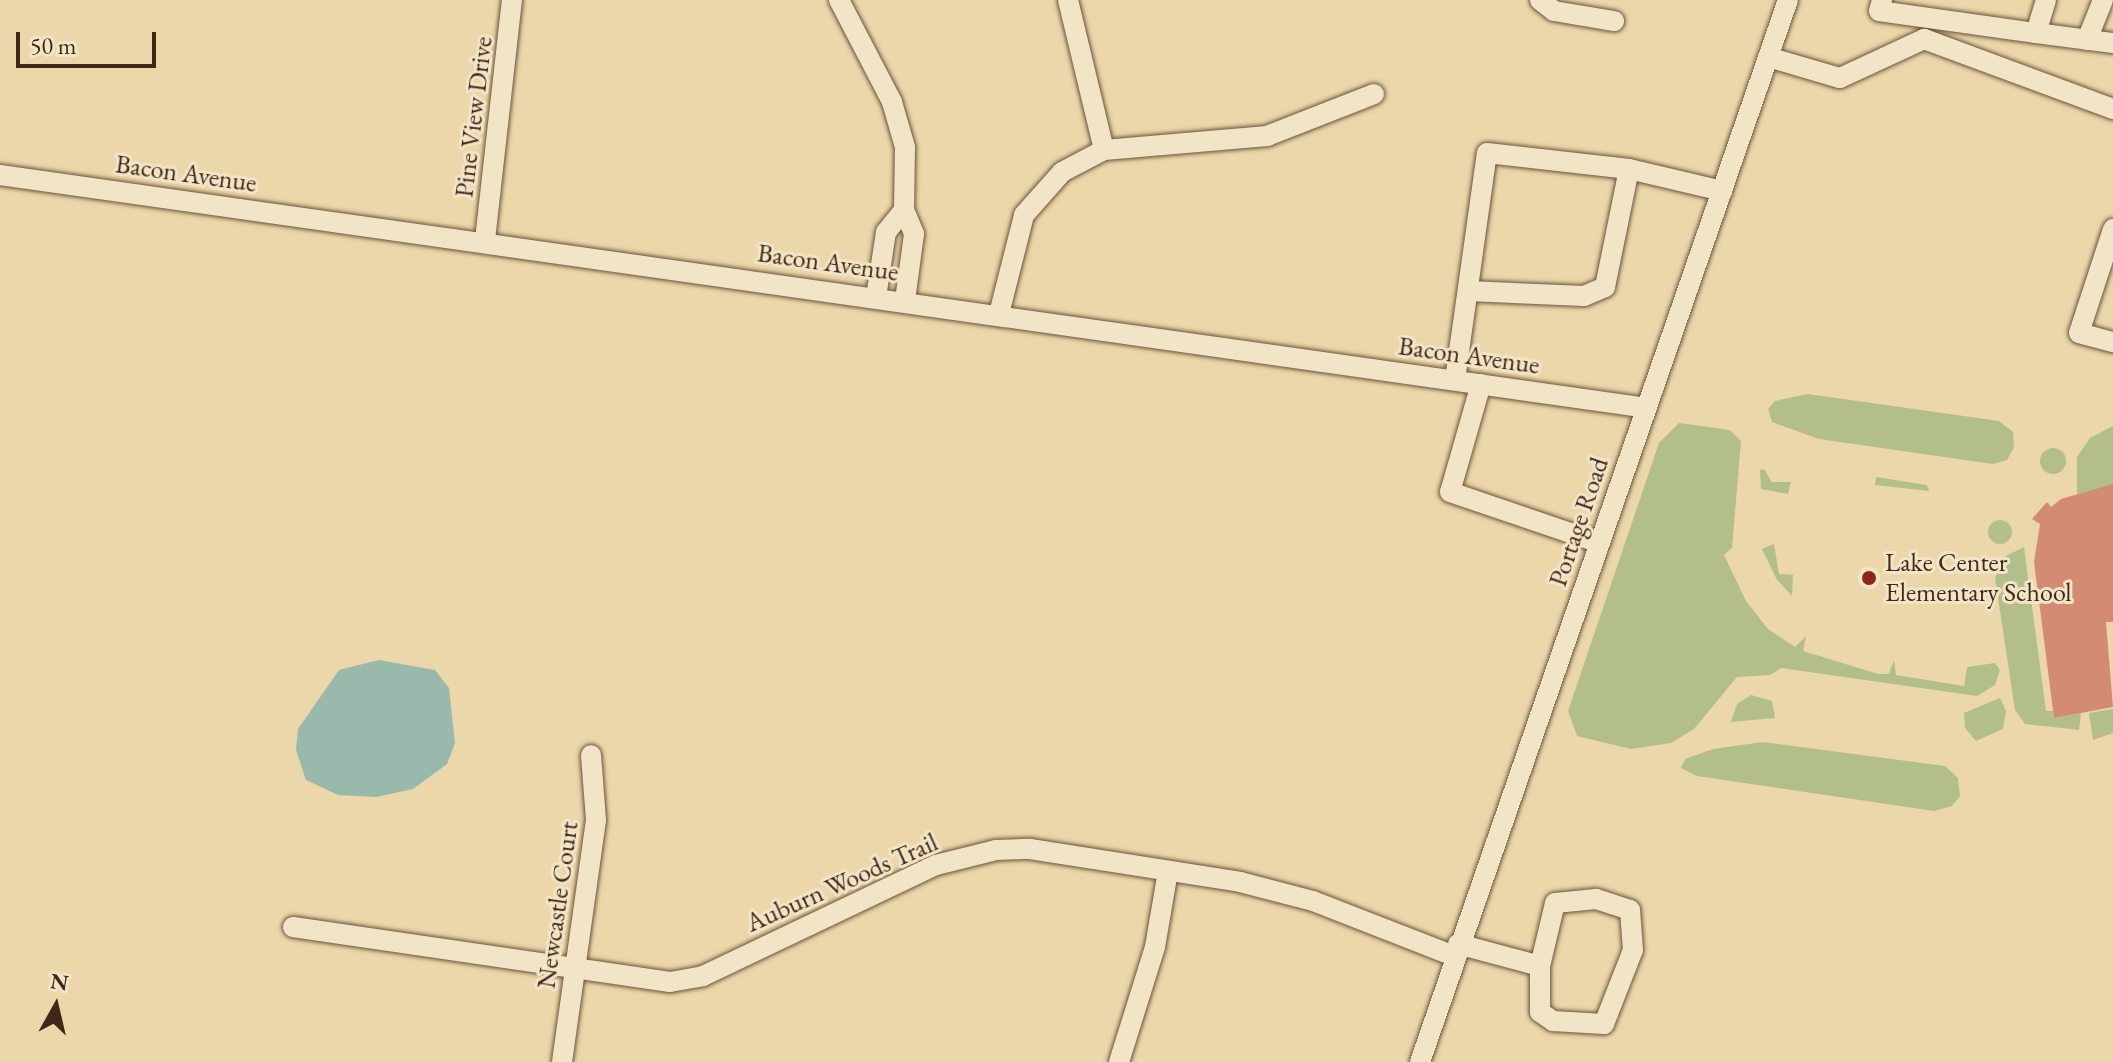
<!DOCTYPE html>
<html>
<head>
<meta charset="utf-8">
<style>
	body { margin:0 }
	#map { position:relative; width:2113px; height:1062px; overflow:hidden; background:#ebd7a9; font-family:"EB Garamond",serif }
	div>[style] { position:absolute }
	.green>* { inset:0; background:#b3bf8b }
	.round { border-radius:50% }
	.water>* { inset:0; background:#98b9ab }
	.building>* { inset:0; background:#d38b74 }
	.roads { filter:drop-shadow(0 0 2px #6c533c) drop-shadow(0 0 2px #6c533c) }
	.minor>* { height:20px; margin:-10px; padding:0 10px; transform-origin:10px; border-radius:10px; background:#f2e5c7 }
	.dots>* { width:22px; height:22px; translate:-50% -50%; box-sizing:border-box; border:4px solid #f2e5c7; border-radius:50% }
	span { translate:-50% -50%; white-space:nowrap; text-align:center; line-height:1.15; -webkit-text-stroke:6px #f2e5c7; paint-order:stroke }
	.street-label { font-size:26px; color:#412718 }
	.poi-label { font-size:26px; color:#412718 }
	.left { translate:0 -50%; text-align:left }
	.north { position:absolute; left:16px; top:966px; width:80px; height:80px; -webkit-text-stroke:6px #f2e5c7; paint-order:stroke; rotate:8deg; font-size:22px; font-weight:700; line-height:32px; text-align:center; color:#412718 }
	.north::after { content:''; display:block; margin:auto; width:28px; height:36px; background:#412718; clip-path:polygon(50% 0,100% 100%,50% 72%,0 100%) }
	.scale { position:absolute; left:16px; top:32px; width:140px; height:36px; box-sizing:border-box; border:4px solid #412718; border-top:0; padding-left:10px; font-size:24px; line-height:28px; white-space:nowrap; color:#412718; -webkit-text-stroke:6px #f2e5c7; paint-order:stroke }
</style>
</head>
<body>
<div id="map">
	<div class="green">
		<div style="clip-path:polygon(1808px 394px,1999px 421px,2013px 432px,2014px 447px,2007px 460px,1993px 464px,1819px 439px,1772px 422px,1768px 409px,1775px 401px)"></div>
		<div style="clip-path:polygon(1679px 423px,1730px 430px,1741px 441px,1732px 548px,1724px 555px,1746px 601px,1768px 629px,1795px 647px,1806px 636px,1803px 651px,1878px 674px,1889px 674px,1894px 660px,1896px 675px,1964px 686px,1967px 667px,1995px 663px,2000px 670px,1995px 685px,1977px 696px,1781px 668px,1770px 675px,1737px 677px,1694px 729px,1671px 743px,1631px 749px,1577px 736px,1568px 711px,1659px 443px)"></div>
		<div style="clip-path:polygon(2113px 426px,2113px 487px,2077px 494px,2077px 457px,2090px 438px)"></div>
		<div class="round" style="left:2040px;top:448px;width:26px;height:26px"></div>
		<div style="clip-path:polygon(1764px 469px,1772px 482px,1791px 482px,1788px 494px,1761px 489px,1760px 470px)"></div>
		<div style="clip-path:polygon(1876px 477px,1927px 485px,1929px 491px,1875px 485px)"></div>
		<div class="round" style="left:1988px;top:520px;width:24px;height:24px"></div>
		<div style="clip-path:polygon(1774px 544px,1779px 574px,1793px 575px,1792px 596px,1777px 580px,1762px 549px)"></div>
		<div style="clip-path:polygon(2024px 547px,2046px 711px,2053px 711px,2054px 718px,2081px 713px,2079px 730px,2025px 724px,2015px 710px,1995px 578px,2004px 557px)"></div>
		<div style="clip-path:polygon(1751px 695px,1772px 701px,1775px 718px,1731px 722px,1737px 704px)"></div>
		<div style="clip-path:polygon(2000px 698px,2006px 711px,2003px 729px,1976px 741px,1965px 728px,1964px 713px)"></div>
		<div style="clip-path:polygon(2113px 709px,2113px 733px,2093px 740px,2089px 713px)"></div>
		<div style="clip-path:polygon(1763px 742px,1945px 766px,1958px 778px,1960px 796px,1952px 806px,1934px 811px,1697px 776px,1681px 768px,1685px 759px,1713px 749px)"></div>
	</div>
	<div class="water">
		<div style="clip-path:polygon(379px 660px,435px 670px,449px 688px,455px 743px,447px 764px,413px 789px,376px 797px,338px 795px,306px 780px,296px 750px,298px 729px,339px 670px)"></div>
	</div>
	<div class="building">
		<div style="clip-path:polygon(2113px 484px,2113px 622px,2106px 622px,2113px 707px,2054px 718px,2034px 562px,2040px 524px,2032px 519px,2047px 502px,2051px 507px,2061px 499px)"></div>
	</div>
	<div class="roads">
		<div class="minor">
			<div style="left:839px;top:0;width:115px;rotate:62.5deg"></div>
			<div style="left:892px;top:102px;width:47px;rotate:73.9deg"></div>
			<div style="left:905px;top:147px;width:63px;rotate:90.9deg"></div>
			<div style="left:904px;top:210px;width:28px;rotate:129deg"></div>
			<div style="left:886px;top:232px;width:66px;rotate:98.7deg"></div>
			<div style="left:1068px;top:0;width:154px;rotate:76.5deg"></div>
			<div style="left:1540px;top:0;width:18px;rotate:38deg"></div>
			<div style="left:1554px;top:11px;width:61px;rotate:9.5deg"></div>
			<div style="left:1882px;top:0;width:11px;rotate:105deg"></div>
			<div style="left:1879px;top:11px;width:159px;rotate:8deg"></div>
			<div style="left:2046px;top:0;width:34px;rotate:107deg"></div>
			<div style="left:2036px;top:33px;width:78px;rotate:7.4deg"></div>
			<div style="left:2087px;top:40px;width:43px;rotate:-68.2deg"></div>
			<div style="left:1768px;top:57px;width:75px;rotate:16.3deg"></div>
			<div style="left:1840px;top:78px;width:93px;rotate:-24.9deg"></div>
			<div style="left:1924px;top:39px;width:202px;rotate:20.3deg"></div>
			<div style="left:0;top:175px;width:1663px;rotate:8.05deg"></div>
			<div style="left:904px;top:210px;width:26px;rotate:67deg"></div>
			<div style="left:914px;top:234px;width:68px;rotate:97.7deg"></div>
			<div style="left:2113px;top:229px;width:109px;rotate:108.1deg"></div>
			<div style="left:2079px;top:333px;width:35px;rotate:15deg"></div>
			<div style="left:485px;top:240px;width:242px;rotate:-83.6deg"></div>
			<div style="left:1468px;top:291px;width:116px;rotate:2.5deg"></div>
			<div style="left:1584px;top:296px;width:23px;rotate:-23deg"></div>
			<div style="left:1605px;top:287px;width:120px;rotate:-78.5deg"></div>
			<div style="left:999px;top:314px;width:102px;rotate:-75.8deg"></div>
			<div style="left:1024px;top:215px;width:57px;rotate:-48.5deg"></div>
			<div style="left:1062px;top:172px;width:47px;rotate:-27.6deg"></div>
			<div style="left:1104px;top:150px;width:164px;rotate:-4.9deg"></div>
			<div style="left:1267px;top:136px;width:115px;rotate:-21.4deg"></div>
			<div style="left:1455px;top:380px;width:229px;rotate:-82deg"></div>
			<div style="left:1487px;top:153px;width:143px;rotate:6.4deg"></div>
			<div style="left:1629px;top:169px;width:96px;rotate:13.3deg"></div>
			<div style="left:1481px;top:384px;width:112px;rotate:106deg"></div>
			<div style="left:1450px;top:492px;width:158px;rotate:18.8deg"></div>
			<div style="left:293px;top:927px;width:381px;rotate:8.3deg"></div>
			<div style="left:670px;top:982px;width:34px;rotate:-10deg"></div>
			<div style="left:703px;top:976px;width:258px;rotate:-25.5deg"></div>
			<div style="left:936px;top:865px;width:62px;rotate:-14deg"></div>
			<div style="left:996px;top:850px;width:34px;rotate:-2deg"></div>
			<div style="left:1030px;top:849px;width:213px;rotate:8.9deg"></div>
			<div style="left:1240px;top:882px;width:75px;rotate:14.6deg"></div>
			<div style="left:1313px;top:901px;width:151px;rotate:21.3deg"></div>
			<div style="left:1458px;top:944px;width:85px;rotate:15deg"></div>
			<div style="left:1540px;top:966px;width:46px;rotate:90deg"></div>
			<div style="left:1540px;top:1012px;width:16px;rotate:35deg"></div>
			<div style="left:1553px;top:1021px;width:51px;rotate:3.4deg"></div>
			<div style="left:1604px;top:1024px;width:79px;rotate:-68.6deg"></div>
			<div style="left:1633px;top:950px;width:40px;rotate:-94.3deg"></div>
			<div style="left:1630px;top:910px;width:36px;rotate:-162deg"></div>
			<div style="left:1596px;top:899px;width:41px;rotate:174.4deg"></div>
			<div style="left:1555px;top:903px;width:65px;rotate:103.4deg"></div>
			<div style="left:562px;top:1062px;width:244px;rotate:-82deg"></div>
			<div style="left:596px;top:820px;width:65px;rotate:-94.4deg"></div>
			<div style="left:1119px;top:1062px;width:121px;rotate:-72.6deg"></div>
			<div style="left:1155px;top:947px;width:77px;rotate:-80.3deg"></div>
			<div style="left:1420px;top:1062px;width:1124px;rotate:-70.89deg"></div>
		</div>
	</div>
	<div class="dots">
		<div style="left:1869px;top:578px;background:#8f2418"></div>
	</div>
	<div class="street-label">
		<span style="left:474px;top:117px;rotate:-83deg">Pine View Drive</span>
		<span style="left:186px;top:174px;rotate:8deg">Bacon Avenue</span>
		<span style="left:828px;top:263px;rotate:8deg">Bacon Avenue</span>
		<span style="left:1469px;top:356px;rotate:8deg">Bacon Avenue</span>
		<span style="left:1579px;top:522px;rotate:-71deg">Portage Road</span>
		<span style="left:842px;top:883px;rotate:-24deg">Auburn Woods Trail</span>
		<span style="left:558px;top:905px;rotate:-82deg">Newcastle Court</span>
	</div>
	<div class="poi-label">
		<span class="left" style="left:1885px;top:578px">Lake Center<br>Elementary School</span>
	</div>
	<div class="north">N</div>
	<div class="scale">50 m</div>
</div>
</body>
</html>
